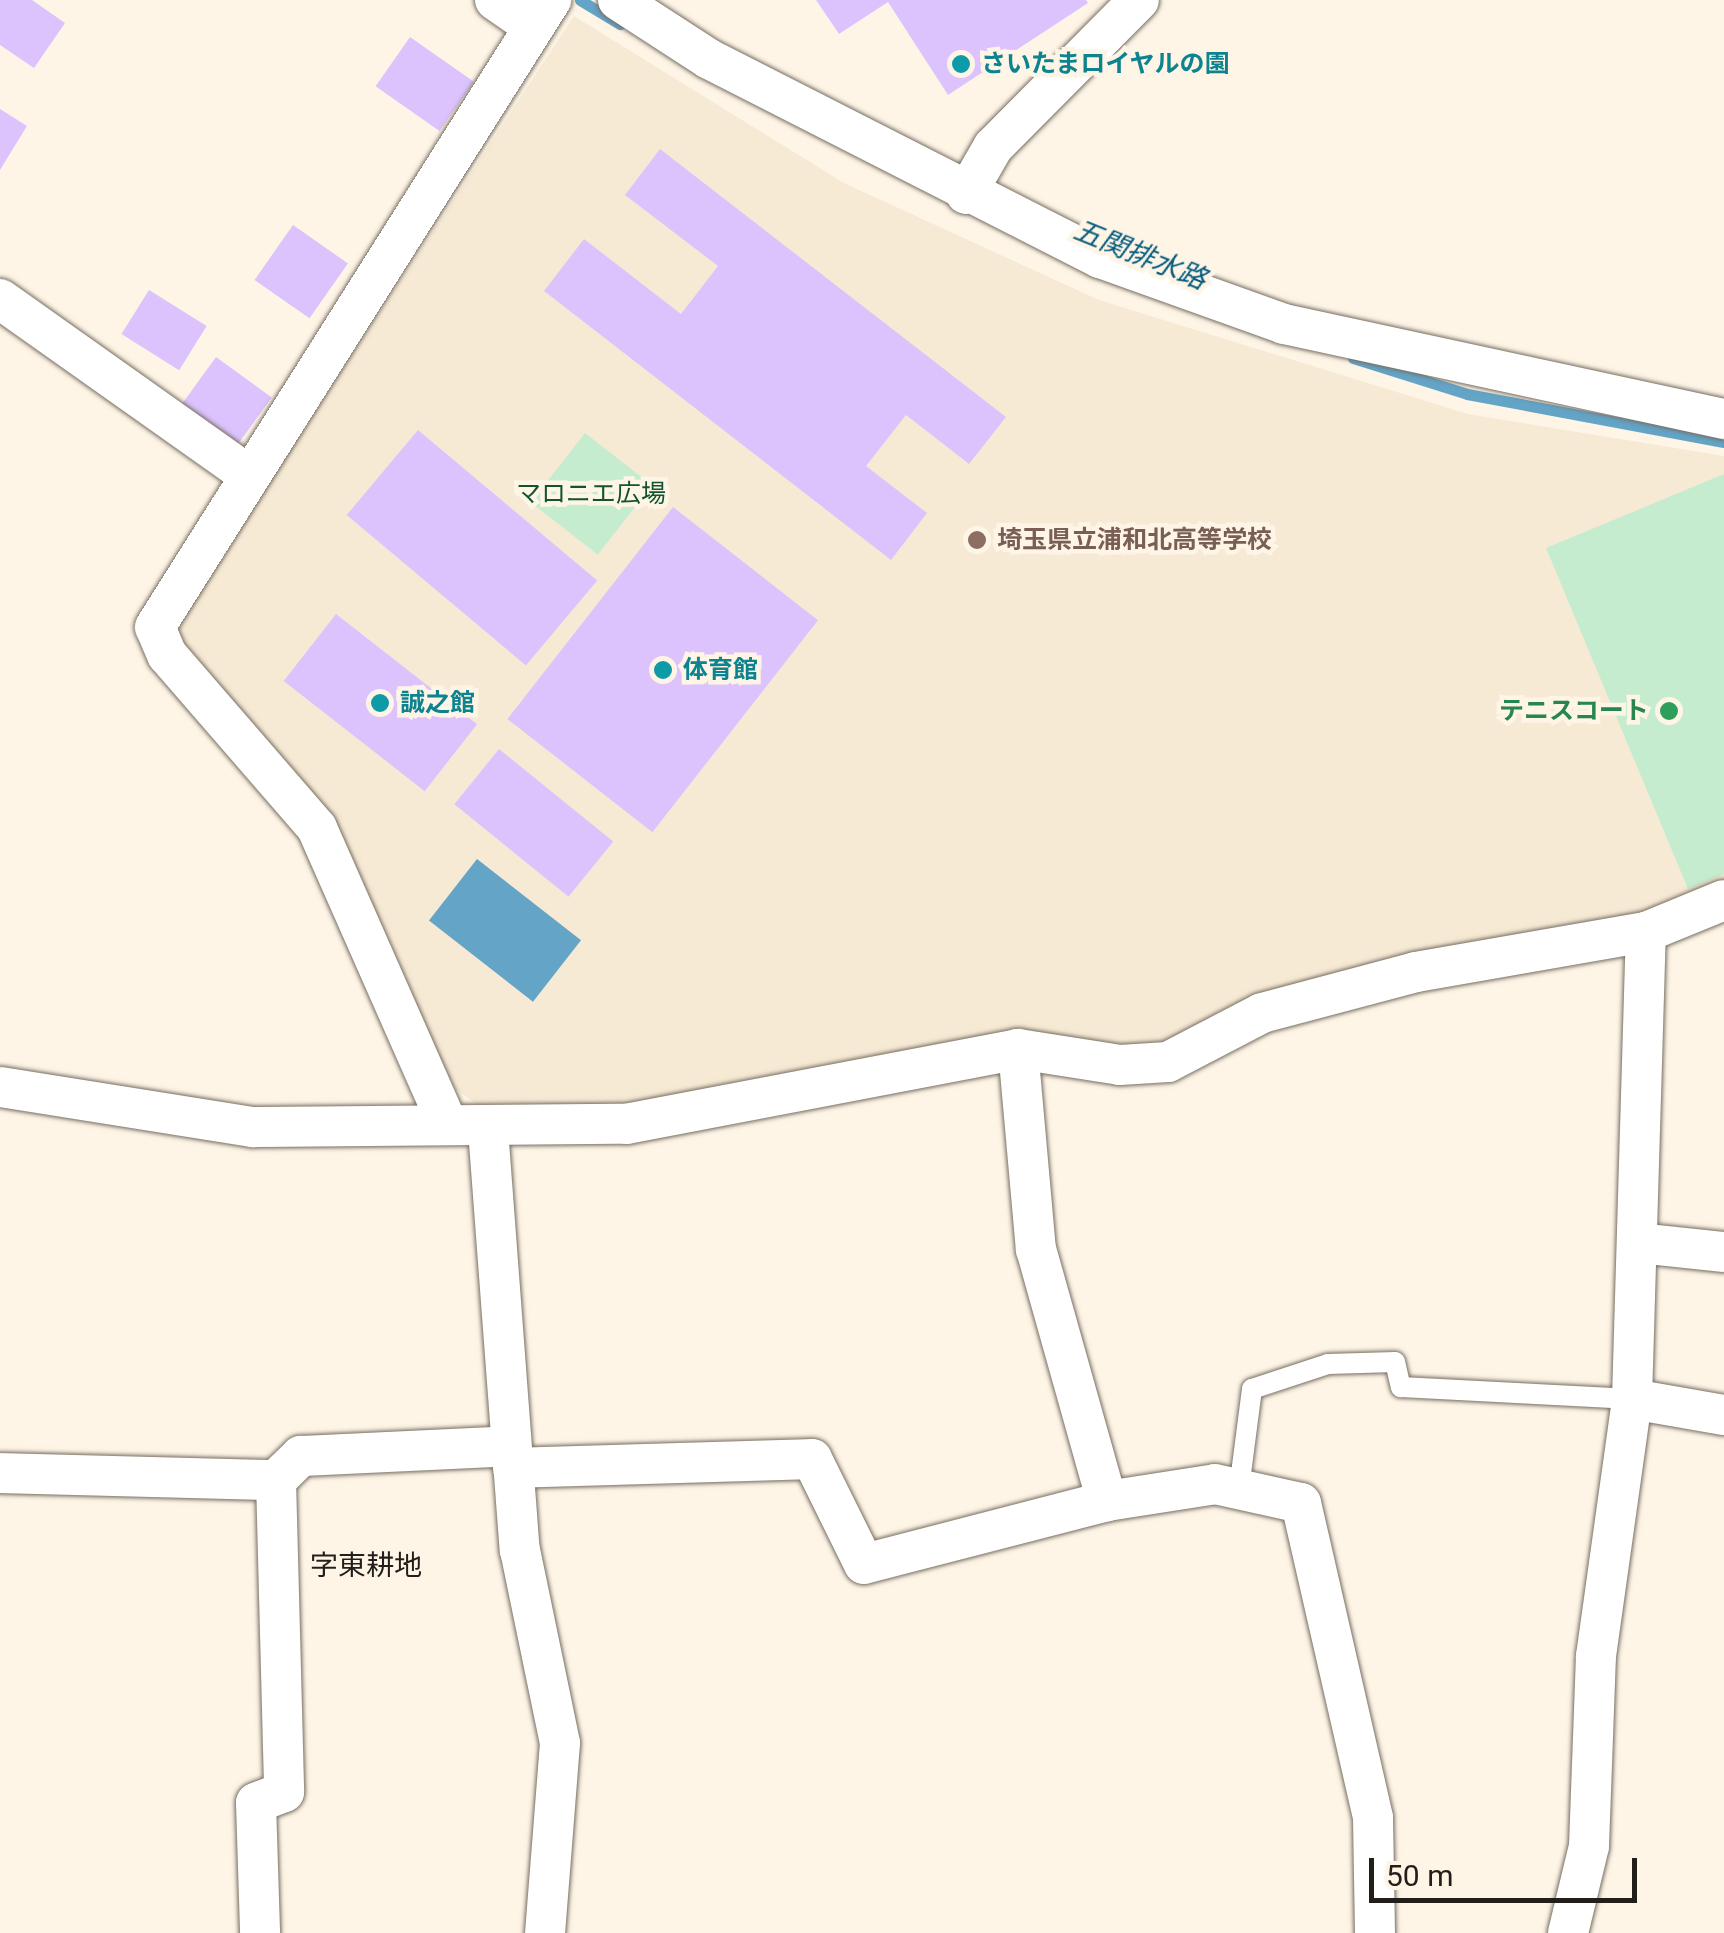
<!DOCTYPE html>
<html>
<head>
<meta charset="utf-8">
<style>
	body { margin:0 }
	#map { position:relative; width:1724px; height:1933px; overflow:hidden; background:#fef5e6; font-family:Roboto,"Noto Sans JP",sans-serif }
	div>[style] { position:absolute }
	.built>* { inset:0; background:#f7ead5 }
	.green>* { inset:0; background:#c5eccf; transform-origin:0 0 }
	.water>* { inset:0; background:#63a4c7; transform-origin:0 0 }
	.stream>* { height:11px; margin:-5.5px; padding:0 5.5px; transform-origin:5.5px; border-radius:5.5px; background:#63a4c7 }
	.building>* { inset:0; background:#dcc3fd; transform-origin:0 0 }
	.roads { filter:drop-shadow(0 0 2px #766e62) drop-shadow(0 0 2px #766e62) }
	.lane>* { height:20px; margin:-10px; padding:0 10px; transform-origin:10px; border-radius:10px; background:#fff }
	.street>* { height:40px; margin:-20px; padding:0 20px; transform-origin:20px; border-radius:20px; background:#fff }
	.dots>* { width:28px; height:28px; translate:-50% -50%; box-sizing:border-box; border:5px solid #fef5e6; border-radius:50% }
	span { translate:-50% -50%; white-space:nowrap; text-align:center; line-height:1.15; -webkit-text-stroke:9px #fef5e6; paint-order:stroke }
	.culture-label { font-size:25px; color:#0d838f; font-weight:700 }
	.left { translate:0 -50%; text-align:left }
	.park-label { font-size:25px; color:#12542d }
	.education-label { font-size:25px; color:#785e54; font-weight:700 }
	.leisure-label { font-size:25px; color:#27864d; font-weight:700 }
	.right { translate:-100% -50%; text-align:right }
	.water-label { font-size:28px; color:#045c7e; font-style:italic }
	.neighbourhood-label { font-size:28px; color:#221e19 }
	.scale { position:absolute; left:1369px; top:1858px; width:268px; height:45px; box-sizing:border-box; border:5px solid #221e19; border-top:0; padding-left:12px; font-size:30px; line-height:35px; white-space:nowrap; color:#221e19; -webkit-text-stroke:8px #fef5e6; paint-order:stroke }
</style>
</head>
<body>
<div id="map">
	<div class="built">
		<div style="clip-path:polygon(574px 16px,844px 183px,1099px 300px,1468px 414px,1724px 456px,1724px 888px,1645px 918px,1165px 1048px,621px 1111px,493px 1116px,449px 1084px,334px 818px,181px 648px,176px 623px)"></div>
	</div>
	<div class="green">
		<div style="left:585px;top:433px;width:85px;height:88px;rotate:38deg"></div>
		<div style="clip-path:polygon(1724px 474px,1724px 874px,1688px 889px,1546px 548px)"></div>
	</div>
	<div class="water">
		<div style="left:477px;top:859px;width:132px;height:78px;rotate:38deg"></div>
	</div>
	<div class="stream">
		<div style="left:580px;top:0;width:47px;rotate:31deg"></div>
		<div style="left:1353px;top:358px;width:120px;rotate:17.5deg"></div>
		<div style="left:1467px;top:394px;width:261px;rotate:10.6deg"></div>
	</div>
	<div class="building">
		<div style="clip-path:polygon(0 0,32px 0,65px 23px,34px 68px,0 45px)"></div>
		<div style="clip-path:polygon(816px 0,1086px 0,1088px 3px,948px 95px,888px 2px,839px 34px)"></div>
		<div style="left:410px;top:37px;width:78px;height:60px;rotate:35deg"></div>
		<div style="clip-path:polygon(0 109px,27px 126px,0 170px)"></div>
		<div style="clip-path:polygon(660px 149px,1006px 417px,969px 464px,906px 415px,866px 466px,927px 513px,891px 560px,544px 291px,584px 239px,681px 314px,718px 266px,625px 195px)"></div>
		<div style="left:293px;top:225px;width:67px;height:67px;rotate:35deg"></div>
		<div style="left:149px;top:290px;width:68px;height:52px;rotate:32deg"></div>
		<div style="left:216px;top:357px;width:69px;height:62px;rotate:36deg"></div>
		<div style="left:418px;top:430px;width:234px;height:111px;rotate:40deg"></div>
		<div style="left:673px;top:507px;width:184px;height:269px;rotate:38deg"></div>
		<div style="left:336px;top:614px;width:179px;height:85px;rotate:38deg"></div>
		<div style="left:499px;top:749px;width:147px;height:71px;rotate:39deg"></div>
	</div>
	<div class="roads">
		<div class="lane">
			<div style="left:1239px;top:1489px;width:101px;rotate:-82.6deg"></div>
			<div style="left:1252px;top:1389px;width:80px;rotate:-18.2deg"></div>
			<div style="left:1328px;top:1364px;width:67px;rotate:-1.7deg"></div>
			<div style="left:1395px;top:1362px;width:26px;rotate:77deg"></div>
			<div style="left:1401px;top:1387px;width:231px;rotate:3deg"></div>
		</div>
		<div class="street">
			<div style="left:495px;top:0;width:47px;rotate:34.7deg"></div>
			<div style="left:618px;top:0;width:108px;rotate:33deg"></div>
			<div style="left:709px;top:59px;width:439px;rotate:27deg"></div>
			<div style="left:1100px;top:258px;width:195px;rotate:19.7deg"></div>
			<div style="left:1284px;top:324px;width:450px;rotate:12.2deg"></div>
			<div style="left:966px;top:194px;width:54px;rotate:-60.1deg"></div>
			<div style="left:993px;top:147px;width:207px;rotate:-45.2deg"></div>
			<div style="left:0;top:299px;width:301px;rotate:35.3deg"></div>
			<div style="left:1018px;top:1049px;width:201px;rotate:84.9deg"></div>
			<div style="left:1036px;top:1249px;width:262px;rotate:74.3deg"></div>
			<div style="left:0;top:1087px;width:256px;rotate:9deg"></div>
			<div style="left:253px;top:1127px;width:373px;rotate:-0.5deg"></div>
			<div style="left:626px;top:1124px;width:399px;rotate:-10.8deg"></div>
			<div style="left:1018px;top:1049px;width:103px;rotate:8.9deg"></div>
			<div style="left:1120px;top:1065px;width:48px;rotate:-3.6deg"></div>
			<div style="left:1168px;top:1062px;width:106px;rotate:-27.5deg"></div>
			<div style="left:1262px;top:1013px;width:159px;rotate:-14.9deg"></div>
			<div style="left:1416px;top:972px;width:233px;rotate:-9.9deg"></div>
			<div style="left:1646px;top:932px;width:84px;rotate:-22.3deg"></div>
			<div style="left:447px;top:1123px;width:322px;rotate:-113.8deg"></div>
			<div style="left:317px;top:828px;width:229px;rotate:-130.9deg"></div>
			<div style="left:167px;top:655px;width:30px;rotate:-113deg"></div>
			<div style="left:155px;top:627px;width:742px;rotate:-57.72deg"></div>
			<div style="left:488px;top:1129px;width:422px;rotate:85.7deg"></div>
			<div style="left:520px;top:1550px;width:197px;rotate:78.3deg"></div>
			<div style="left:560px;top:1743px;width:191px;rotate:94.5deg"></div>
			<div style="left:1638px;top:1243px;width:86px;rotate:6deg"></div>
			<div style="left:1632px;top:1399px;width:93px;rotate:9.9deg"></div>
			<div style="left:513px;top:1468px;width:299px;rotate:-1.7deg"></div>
			<div style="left:812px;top:1459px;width:117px;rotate:63.7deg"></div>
			<div style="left:864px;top:1564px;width:251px;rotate:-14.5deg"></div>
			<div style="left:1107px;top:1501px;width:109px;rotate:-8.9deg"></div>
			<div style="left:1215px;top:1484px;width:88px;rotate:12.5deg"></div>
			<div style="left:1301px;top:1503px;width:323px;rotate:77.1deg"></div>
			<div style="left:1373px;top:1818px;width:115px;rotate:89deg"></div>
			<div style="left:0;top:1473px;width:276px;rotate:1.5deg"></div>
			<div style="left:276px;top:1480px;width:312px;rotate:88.5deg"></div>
			<div style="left:284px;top:1792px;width:30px;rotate:159deg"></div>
			<div style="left:256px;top:1803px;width:130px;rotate:88.2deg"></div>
			<div style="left:276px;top:1480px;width:35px;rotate:-44deg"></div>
			<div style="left:301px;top:1456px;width:210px;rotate:-2.7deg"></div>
			<div style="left:1568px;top:1933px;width:89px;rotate:-76.4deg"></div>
			<div style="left:1589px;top:1846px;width:190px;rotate:-87.9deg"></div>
			<div style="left:1596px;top:1656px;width:260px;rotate:-82deg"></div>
			<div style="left:1632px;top:1399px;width:467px;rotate:-88.3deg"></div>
		</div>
	</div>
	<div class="dots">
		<div style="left:961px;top:64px;background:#0f9aa8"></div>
		<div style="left:977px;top:540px;background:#8d6e63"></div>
		<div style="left:663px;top:670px;background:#0f9aa8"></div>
		<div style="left:380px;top:703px;background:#0f9aa8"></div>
		<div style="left:1669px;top:711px;background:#2e9e5b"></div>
	</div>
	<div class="culture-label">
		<span class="left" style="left:981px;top:64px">さいたまロイヤルの園</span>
		<span class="left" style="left:683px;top:670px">体育館</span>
		<span class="left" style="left:400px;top:703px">誠之館</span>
	</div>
	<div class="park-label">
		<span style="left:591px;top:494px">マロニエ広場</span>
	</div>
	<div class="education-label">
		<span class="left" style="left:997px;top:540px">埼玉県立浦和北高等学校</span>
	</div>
	<div class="leisure-label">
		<span class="right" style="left:1649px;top:711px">テニスコート</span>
	</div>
	<div class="water-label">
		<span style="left:1140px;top:255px;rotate:22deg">五関排水路</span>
	</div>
	<div class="neighbourhood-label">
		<span style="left:366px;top:1566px">字東耕地</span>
	</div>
	<div class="scale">50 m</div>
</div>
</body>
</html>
